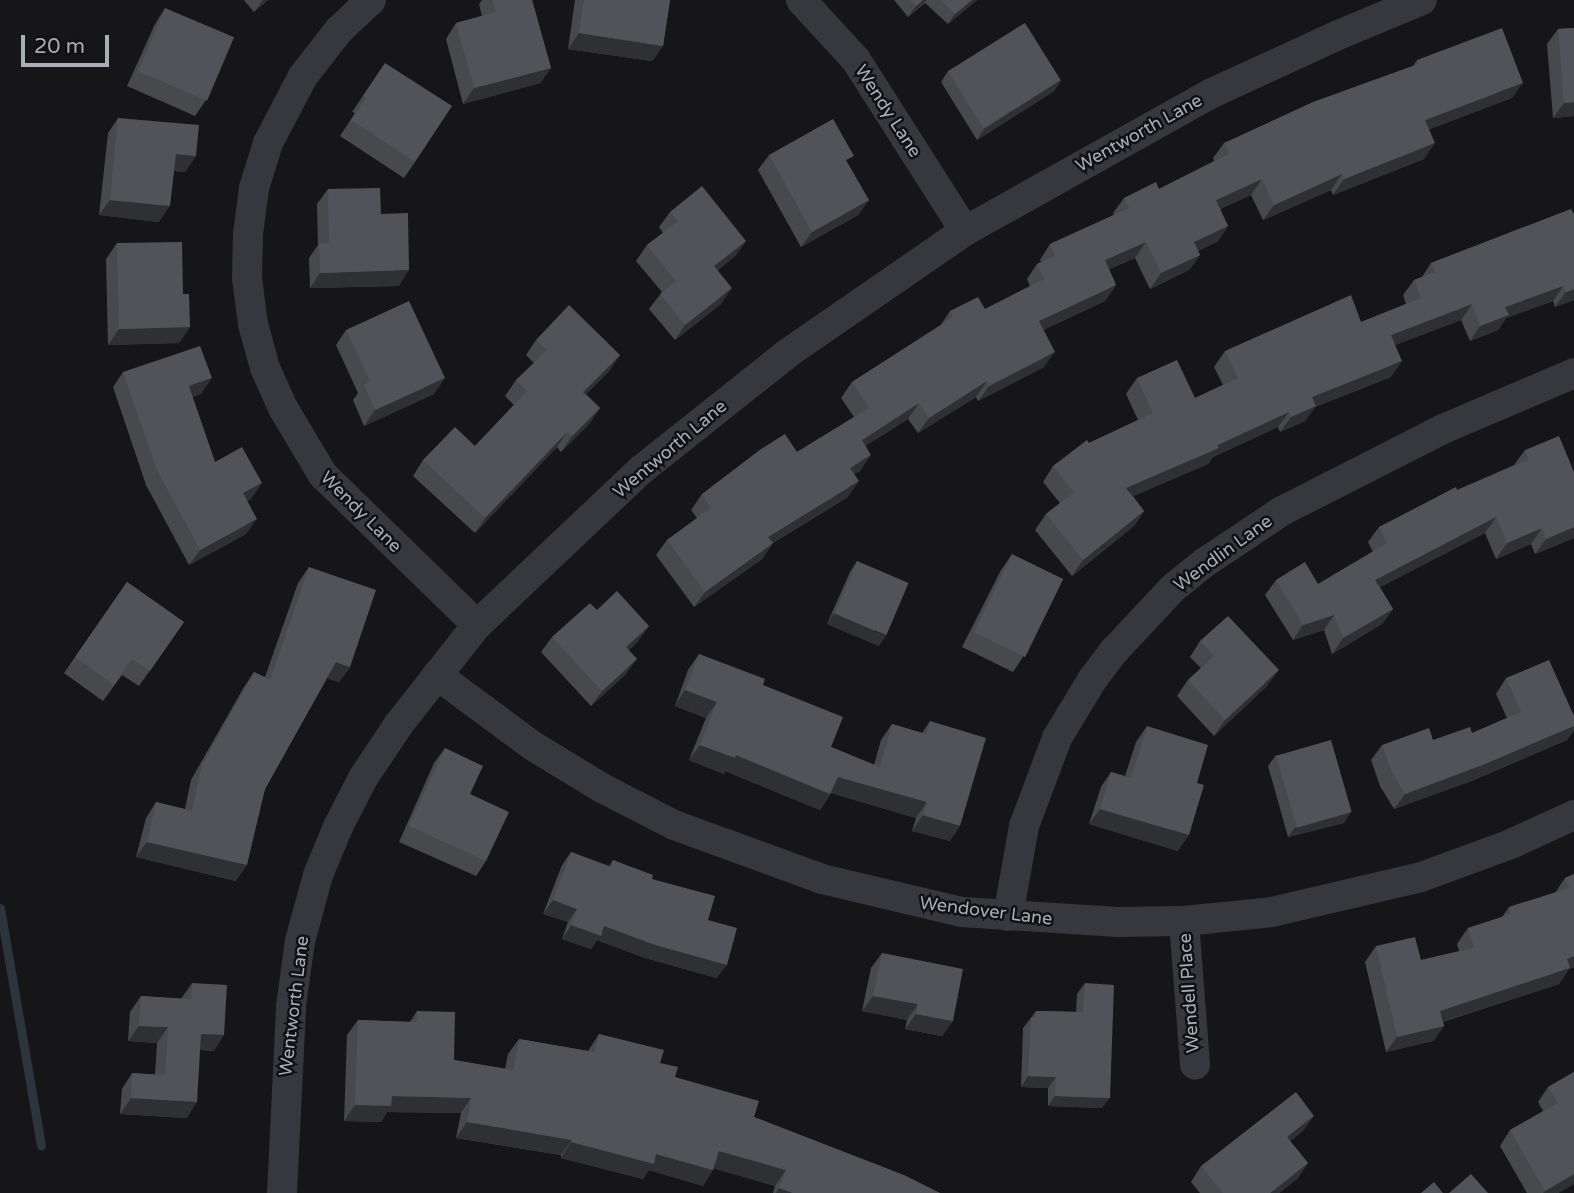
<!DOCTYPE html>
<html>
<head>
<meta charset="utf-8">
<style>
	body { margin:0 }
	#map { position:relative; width:1574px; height:1193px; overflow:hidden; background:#161618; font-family:"Varela Round",sans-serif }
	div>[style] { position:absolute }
	.stream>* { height:9px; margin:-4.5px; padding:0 4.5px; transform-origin:4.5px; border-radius:4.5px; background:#2c353c }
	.street>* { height:30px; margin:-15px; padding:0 15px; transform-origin:15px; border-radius:15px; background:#37383d }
	.wall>* { inset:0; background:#47494d }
	.shaded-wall>* { inset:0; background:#2f3033 }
	.building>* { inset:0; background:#525359; transform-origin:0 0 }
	span { translate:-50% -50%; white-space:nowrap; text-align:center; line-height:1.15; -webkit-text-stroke:5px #111113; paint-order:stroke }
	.street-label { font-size:18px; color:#a8adb8 }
	.scale { position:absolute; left:21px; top:35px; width:88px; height:32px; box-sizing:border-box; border:4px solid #a8adb8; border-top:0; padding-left:9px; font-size:21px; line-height:24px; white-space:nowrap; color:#a8adb8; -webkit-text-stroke:5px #111113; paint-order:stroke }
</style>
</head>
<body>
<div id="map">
	<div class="stream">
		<div style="left:0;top:908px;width:241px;rotate:80.2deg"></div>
	</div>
	<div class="street">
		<div style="left:371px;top:0;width:44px;rotate:136.8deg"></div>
		<div style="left:339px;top:30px;width:58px;rotate:128deg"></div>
		<div style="left:303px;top:76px;width:76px;rotate:117.6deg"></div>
		<div style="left:268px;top:143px;width:47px;rotate:107.3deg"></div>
		<div style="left:254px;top:188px;width:46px;rotate:97.4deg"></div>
		<div style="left:248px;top:234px;width:44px;rotate:91.3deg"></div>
		<div style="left:247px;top:278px;width:46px;rotate:82.6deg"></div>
		<div style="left:253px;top:324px;width:46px;rotate:74.7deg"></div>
		<div style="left:265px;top:368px;width:44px;rotate:65.8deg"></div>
		<div style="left:283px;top:408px;width:78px;rotate:59.2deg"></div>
		<div style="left:323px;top:475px;width:215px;rotate:44.2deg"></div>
		<div style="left:801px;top:0;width:81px;rotate:47.5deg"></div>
		<div style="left:856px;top:60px;width:203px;rotate:57.5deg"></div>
		<div style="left:437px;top:675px;width:119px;rotate:36.5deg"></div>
		<div style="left:533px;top:746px;width:81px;rotate:31.3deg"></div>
		<div style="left:602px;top:788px;width:81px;rotate:27.2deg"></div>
		<div style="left:674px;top:825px;width:158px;rotate:20deg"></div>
		<div style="left:822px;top:879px;width:144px;rotate:13.3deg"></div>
		<div style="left:962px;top:912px;width:156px;rotate:3.7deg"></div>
		<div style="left:1118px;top:922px;width:66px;rotate:-0.9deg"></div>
		<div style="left:1184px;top:921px;width:88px;rotate:-5.8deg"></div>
		<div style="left:1272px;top:912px;width:153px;rotate:-13.2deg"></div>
		<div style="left:1421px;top:877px;width:96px;rotate:-20.1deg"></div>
		<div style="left:1511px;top:844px;width:69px;rotate:-24.7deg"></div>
		<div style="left:1008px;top:916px;width:91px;rotate:-79.9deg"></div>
		<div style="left:1024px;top:826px;width:94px;rotate:-69.4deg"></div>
		<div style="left:1057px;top:738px;width:68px;rotate:-58.9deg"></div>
		<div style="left:1092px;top:680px;width:38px;rotate:-53deg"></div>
		<div style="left:1115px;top:650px;width:85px;rotate:-46.9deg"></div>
		<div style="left:1173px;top:588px;width:40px;rotate:-39deg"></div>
		<div style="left:1204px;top:563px;width:94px;rotate:-33.7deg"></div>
		<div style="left:1282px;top:511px;width:181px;rotate:-27deg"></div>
		<div style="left:1443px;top:429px;width:142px;rotate:-23.1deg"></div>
		<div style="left:1184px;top:921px;width:144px;rotate:85.6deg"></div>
		<div style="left:282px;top:1193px;width:187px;rotate:-87.2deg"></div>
		<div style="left:291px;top:1006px;width:66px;rotate:-82.1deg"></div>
		<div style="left:300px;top:941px;width:68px;rotate:-74.7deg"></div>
		<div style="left:318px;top:875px;width:52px;rotate:-67.4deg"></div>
		<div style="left:338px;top:827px;width:55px;rotate:-63deg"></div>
		<div style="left:363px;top:778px;width:65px;rotate:-56.3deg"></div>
		<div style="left:399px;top:724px;width:126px;rotate:-51.8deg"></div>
		<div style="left:477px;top:625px;width:226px;rotate:-43.4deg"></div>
		<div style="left:641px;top:470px;width:188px;rotate:-38.5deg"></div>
		<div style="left:788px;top:353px;width:215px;rotate:-34.6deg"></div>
		<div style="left:965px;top:231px;width:281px;rotate:-29.2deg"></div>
		<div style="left:1210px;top:94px;width:139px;rotate:-24.7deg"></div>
		<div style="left:1336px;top:36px;width:93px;rotate:-22.7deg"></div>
	</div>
	<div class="wall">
		<div style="clip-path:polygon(244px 0,268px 0,254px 12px)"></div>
		<div style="clip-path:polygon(482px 0,532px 0,551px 68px,540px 83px,463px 104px,446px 39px,456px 23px,482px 16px,479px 4px)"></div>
		<div style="clip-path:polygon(575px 0,670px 0,663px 46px,652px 61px,568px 49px)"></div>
		<div style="clip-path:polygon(894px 0,977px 0,948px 24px,925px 3px,908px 17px)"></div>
		<div style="clip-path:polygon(165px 8px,206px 100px,195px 116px,127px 86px,155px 24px)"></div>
		<div style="clip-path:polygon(1574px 28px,1574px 116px,1553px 118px,1547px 44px,1558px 29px)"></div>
		<div style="clip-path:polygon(1417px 60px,1512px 98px,1429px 129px,1424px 159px,1333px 195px,1331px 190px,1263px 220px,1251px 195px,1220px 209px,1228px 226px,1218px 241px,1198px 251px,1200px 255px,1189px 270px,1150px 289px,1135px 258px,1109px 269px,1116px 285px,1105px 301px,1043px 330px,1044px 367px,978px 401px,976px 397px,918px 433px,908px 419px,865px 446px,860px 471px,854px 474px,848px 497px,773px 543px,762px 559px,694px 607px,656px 555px,667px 540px,697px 518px,691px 510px,702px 494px,797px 452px,854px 417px,841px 398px,852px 382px,940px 326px,950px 311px,985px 309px,1030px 286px,1027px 279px,1037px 264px,1041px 262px,1040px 260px,1050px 244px,1114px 215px,1113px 213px,1124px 198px,1159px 189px,1214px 161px,1213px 158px,1224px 143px,1413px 66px)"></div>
		<div style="clip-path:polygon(385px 63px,415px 162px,404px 178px,340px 136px,355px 113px,352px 112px)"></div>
		<div style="clip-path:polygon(948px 71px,1061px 80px,1054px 91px,977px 140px,941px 82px)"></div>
		<div style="clip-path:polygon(118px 118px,196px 156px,185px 172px,174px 171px,159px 222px,99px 215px,108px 133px)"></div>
		<div style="clip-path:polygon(769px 155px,869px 200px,858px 215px,801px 247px,758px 170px)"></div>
		<div style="clip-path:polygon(328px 189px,381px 214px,399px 286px,310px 288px,309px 258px,318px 245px,317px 204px)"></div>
		<div style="clip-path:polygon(1571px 209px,1574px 300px,1555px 307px,1553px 301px,1506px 318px,1498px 330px,1470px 341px,1461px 320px,1395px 345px,1391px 377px,1315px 407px,1305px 421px,1280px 432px,1278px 427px,1213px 457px,1208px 464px,1133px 496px,1144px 511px,1134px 526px,1072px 576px,1035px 530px,1046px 514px,1060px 503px,1043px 482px,1053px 466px,1089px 443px,1138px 420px,1126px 394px,1137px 378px,1195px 398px,1223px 385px,1214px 367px,1225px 351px,1361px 322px,1406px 304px,1403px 295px,1414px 280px,1422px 277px,1431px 263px)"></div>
		<div style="clip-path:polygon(670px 212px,746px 241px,735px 256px,717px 271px,721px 304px,675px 340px,649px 309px,662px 292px,636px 261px,647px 245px,663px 233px,659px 227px)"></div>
		<div style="clip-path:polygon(117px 243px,183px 294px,190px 327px,179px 343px,108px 345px,106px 259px)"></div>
		<div style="clip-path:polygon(346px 330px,434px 394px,364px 426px,353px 400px,358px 393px,336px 345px)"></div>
		<div style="clip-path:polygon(536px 340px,620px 355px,609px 371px,586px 394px,600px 408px,589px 424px,561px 452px,557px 447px,475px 533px,413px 476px,423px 460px,475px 446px,514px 405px,505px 396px,516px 380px,534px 363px,526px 355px)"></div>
		<div style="clip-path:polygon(123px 372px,201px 394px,192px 397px,215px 462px,251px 499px,247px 501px,246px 534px,189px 565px,146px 485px,113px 387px)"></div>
		<div style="clip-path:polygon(1525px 450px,1574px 472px,1574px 538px,1535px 554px,1531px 544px,1496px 559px,1485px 533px,1380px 587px,1393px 609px,1382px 624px,1332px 654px,1324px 630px,1293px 640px,1265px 595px,1276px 580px,1318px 584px,1373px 552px,1368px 542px,1379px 527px,1457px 490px,1514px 465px)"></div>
		<div style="clip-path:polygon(1012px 554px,1023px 657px,1013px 672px,962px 647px,1001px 570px)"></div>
		<div style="clip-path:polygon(857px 561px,879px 646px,827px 624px,850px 572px)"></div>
		<div style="clip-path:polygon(309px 567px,350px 667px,339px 682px,327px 678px,265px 789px,236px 881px,136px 857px,146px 818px,156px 802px,185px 809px,191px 780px,244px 687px,254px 672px,265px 677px,298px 583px)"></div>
		<div style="clip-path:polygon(127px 582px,184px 622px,139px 686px,122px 675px,103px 701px,64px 673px)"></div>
		<div style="clip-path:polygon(597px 610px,649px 626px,638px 641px,629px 650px,626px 674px,591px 706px,541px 652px,552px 637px)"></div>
		<div style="clip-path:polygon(1200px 641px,1268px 685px,1214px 736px,1177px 696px,1188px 680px,1201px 668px,1190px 657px)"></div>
		<div style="clip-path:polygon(699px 654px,763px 685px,831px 747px,874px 765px,881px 740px,892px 724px,922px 733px,930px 721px,950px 841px,912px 831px,916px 818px,831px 793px,820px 810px,725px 771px,724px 774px,689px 760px,706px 718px,675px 706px,688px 670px)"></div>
		<div style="clip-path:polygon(1506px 678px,1574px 716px,1574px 730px,1567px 740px,1474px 780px,1394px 809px,1380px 786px,1371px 760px,1382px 745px,1433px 740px,1472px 733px,1507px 718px,1496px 694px)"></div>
		<div style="clip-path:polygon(1147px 726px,1178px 851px,1089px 824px,1101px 787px,1111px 772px,1125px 776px,1136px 742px)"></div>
		<div style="clip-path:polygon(445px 748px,470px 794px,486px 861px,476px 876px,399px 842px,434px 763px)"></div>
		<div style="clip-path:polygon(1276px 755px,1344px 823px,1288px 837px,1268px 766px)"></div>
		<div style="clip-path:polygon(571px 852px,609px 866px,613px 860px,652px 879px,708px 920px,717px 978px,645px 958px,597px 940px,591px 949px,562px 939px,568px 922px,543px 914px,562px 865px)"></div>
		<div style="clip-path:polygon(1574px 874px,1574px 967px,1569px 969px,1559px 984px,1443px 1022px,1444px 1026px,1433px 1041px,1386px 1052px,1365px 962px,1376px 946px,1421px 960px,1459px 951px,1457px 944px,1468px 928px,1502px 917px,1509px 907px,1555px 893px,1565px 878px)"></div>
		<div style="clip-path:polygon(882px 953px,953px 1021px,942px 1036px,905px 1029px,907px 1020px,862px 1011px,871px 968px)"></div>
		<div style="clip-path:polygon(192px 983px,214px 1051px,200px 1050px,187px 1118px,120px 1114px,122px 1089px,132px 1073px,155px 1075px,157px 1043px,128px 1041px,130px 1012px,141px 996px,181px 999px)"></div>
		<div style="clip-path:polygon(1085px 983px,1102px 1108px,1048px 1106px,1048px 1088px,1021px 1087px,1023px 1028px,1036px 1011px,1076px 1012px,1077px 994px)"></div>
		<div style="clip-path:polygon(417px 1011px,454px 1060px,505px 1069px,508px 1054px,519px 1039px,588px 1051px,599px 1034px,660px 1063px,675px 1077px,754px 1117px,940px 1193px,773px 1193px,775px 1186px,714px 1168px,703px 1186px,649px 1170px,643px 1179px,561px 1158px,561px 1155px,456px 1138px,461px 1113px,387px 1112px,381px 1122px,344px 1121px,347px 1035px,358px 1020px,410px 1022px)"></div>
		<div style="clip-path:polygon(1574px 1072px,1574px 1184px,1558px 1193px,1527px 1193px,1500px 1146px,1510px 1130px,1543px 1111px,1538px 1102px,1548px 1087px)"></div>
		<div style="clip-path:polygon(1303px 1131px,1290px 1141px,1308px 1163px,1297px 1179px,1279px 1193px,1200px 1193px,1191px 1182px,1201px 1166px)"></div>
	</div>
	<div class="shaded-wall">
		<div style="clip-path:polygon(263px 0,268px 0,254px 12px)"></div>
		<div style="clip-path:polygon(923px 0,927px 0,908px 17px,916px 6px)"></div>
		<div style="clip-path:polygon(972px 0,977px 0,948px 24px,955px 14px)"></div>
		<div style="clip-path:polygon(579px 33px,663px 46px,652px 61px,568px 49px)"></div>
		<div style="clip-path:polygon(551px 68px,540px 83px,463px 104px,474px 88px)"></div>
		<div style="clip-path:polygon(1061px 80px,1054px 91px,977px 140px,984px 129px)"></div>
		<div style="clip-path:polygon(1523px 83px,1512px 98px,1415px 135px,1425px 120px)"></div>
		<div style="clip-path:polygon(1574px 102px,1574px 116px,1553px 118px,1564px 103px)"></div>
		<div style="clip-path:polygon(1435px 143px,1424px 159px,1333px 195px,1344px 179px)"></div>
		<div style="clip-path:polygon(176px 154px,196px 156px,185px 172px,165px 170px)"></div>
		<div style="clip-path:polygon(1342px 174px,1331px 190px,1263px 220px,1274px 205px)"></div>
		<div style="clip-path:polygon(1262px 179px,1251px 195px,1205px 216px,1216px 200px)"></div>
		<div style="clip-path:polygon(110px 200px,170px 206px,159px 222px,99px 215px)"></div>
		<div style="clip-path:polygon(869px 200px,858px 215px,801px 247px,812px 232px)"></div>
		<div style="clip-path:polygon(1228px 226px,1218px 241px,1183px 258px,1194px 242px)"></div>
		<div style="clip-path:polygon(746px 241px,735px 256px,703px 282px,714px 266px)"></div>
		<div style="clip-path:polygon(1146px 242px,1135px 258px,1094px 276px,1105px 260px)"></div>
		<div style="clip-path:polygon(1200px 255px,1189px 270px,1150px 289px,1161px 273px)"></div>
		<div style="clip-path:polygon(409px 270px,399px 286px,310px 288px,320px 273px)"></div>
		<div style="clip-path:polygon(1116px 285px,1105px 301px,1028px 337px,1039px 321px)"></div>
		<div style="clip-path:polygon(1563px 286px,1553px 301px,1506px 318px,1498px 330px,1470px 341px,1480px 326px,1505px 307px)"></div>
		<div style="clip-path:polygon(732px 288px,721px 304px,675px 340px,685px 325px)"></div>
		<div style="clip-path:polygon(1574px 289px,1574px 300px,1555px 307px,1566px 292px)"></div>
		<div style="clip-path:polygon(1472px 304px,1461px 320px,1380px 351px,1391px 335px)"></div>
		<div style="clip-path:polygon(190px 327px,179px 343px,108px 345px,119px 329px)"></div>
		<div style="clip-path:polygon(1055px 352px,1044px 367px,978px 401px,989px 386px)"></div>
		<div style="clip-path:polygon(620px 355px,609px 371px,573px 407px,583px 392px)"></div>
		<div style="clip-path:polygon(1402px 361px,1391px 377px,1315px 407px,1305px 421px,1280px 432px,1291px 417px,1312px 397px)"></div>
		<div style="clip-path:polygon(212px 378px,201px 394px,178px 402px,189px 386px)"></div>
		<div style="clip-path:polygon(445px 378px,434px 394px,364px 426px,375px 410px)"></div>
		<div style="clip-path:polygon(987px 381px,976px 397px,918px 433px,929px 418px)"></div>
		<div style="clip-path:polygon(919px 403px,908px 419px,851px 455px,862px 440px)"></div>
		<div style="clip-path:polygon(600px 408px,589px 424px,561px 452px,572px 436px)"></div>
		<div style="clip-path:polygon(1289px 412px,1278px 427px,1213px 457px,1208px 464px,1115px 504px,1126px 488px)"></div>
		<div style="clip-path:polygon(567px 432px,557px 447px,475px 533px,485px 518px)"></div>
		<div style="clip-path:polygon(871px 455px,860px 471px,840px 483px,850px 468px)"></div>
		<div style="clip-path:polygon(859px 481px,848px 497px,758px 552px,768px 537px)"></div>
		<div style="clip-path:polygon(262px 483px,251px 499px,232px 509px,243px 493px)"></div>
		<div style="clip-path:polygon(1144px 511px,1134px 526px,1072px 576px,1083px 560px)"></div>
		<div style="clip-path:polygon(1496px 517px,1485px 533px,1365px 595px,1375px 580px)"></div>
		<div style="clip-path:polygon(257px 519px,246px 534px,189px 565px,200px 550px)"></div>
		<div style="clip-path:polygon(1574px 527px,1574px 538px,1535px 554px,1546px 539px)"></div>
		<div style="clip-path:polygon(1542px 528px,1531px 544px,1496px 559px,1507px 543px)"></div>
		<div style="clip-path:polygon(773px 543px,762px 559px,694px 607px,705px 592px)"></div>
		<div style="clip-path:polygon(1393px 609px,1382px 624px,1332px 654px,1343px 638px)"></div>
		<div style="clip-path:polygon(834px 613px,886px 636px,879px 646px,827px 624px)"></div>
		<div style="clip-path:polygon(1334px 615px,1324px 630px,1293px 640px,1303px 625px)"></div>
		<div style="clip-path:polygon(649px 626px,638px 641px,615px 662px,626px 647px)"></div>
		<div style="clip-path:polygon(637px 659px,626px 674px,591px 706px,602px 691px)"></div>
		<div style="clip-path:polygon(336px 662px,350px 667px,339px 682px,325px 677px)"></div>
		<div style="clip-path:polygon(1279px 670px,1268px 685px,1214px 736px,1225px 720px)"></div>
		<div style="clip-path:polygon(685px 690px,717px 702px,706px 718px,675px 706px)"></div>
		<div style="clip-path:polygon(1574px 726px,1574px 730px,1567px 740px,1474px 780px,1394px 809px,1405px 794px)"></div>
		<div style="clip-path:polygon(700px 745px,736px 755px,830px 794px,820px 810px,725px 771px,724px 774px,689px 760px)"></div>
		<div style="clip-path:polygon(838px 777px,927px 802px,916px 818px,827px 792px)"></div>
		<div style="clip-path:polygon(1100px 809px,1189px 835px,1178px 851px,1089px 824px)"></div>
		<div style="clip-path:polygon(1351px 812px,1344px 823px,1288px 837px,1295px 827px)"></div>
		<div style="clip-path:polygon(923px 815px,960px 826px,950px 841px,912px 831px)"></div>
		<div style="clip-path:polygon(147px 842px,247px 865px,236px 881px,136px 857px)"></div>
		<div style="clip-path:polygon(553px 900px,577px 909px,568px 922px,543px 914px)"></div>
		<div style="clip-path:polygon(571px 925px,604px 926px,727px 965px,717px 978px,645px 958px,597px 940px,591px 949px,562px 939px)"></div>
		<div style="clip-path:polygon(1574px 956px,1574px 967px,1569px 969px,1559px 984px,1429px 1026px,1440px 1011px)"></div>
		<div style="clip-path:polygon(873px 996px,918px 1004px,907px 1020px,862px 1011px)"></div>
		<div style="clip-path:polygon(916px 1014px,953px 1021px,942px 1036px,905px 1029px)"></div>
		<div style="clip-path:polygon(139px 1026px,168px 1027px,157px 1043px,128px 1041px)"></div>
		<div style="clip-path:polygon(1444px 1026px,1433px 1041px,1386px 1052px,1397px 1037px)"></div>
		<div style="clip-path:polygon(201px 1034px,224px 1035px,214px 1051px,191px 1049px)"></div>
		<div style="clip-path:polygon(1028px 1076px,1056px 1077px,1048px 1088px,1021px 1087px)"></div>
		<div style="clip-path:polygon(392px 1096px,471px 1098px,461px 1113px,387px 1112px,381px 1122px,344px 1121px,355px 1105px)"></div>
		<div style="clip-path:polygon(1055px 1096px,1110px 1098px,1102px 1108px,1048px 1106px)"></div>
		<div style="clip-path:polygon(131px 1098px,197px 1102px,187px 1118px,120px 1114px)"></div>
		<div style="clip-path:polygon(1314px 1116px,1303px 1131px,1276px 1152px,1287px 1137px)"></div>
		<div style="clip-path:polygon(467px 1122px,572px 1140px,561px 1155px,456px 1138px)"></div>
		<div style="clip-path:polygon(571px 1142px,656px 1154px,713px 1170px,703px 1186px,649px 1170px,643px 1179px,561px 1158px)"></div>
		<div style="clip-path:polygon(719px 1151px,786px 1170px,775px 1186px,708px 1167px)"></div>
		<div style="clip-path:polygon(1308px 1163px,1297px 1179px,1279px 1193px,1270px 1193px)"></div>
		<div style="clip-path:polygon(1574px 1174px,1574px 1184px,1558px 1193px,1543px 1193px,1545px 1191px)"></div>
		<div style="clip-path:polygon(779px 1188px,793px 1193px,776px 1193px)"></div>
	</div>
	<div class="building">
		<div style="clip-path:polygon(493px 0,532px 0,551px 68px,474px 88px,456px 23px,496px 12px)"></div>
		<div style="clip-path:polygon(584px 0,670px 0,663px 46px,579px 33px)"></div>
		<div style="clip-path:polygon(910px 0,923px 0,916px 6px)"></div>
		<div style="clip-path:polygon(941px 0,972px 0,955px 14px)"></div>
		<div style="left:165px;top:8px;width:75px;height:69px;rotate:23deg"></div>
		<div style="left:1025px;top:23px;width:67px;height:91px;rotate:58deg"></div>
		<div style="clip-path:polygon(1502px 28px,1523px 83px,1425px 120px,1435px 143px,1344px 179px,1342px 174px,1274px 205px,1262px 179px,1216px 200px,1228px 226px,1194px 242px,1200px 255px,1161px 273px,1146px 242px,1105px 260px,1116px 285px,1039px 321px,1055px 352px,989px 386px,987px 381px,929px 418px,919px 403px,862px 440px,871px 455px,850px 468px,859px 481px,768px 537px,773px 543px,705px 592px,667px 540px,711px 508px,702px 494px,761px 449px,785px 434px,797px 452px,869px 408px,852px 382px,953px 317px,950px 311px,978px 297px,985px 309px,1044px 279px,1037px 264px,1055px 256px,1050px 244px,1129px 208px,1124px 198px,1156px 182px,1159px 189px,1229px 154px,1224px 143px,1313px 102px,1418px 64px,1417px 60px)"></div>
		<div style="clip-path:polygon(1574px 28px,1574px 102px,1564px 103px,1558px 29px)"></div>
		<div style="clip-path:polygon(385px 63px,452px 106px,415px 162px,351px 120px,366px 98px,363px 96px)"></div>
		<div style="clip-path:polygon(118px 118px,199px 125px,196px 156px,176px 154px,170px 206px,110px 200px)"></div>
		<div style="clip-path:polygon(833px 119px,854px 156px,846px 160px,869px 200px,812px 232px,769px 155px)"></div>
		<div style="clip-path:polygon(702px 186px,746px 241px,714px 266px,732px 288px,685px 325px,660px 294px,676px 281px,647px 245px,678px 221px,670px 212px)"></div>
		<div style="clip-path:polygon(380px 188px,381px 214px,408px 213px,409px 270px,320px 273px,319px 243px,329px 243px,328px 189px)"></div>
		<div style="clip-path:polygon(1571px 209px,1573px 213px,1574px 213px,1574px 289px,1566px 292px,1563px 286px,1505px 307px,1509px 315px,1480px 326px,1472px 304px,1391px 335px,1402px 361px,1312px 397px,1316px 406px,1291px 417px,1289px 412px,1217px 445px,1219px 448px,1126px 488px,1144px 511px,1083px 560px,1046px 514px,1074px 492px,1053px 466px,1087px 440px,1089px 443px,1153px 413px,1137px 378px,1177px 360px,1195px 398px,1238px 378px,1225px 351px,1351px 295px,1361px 322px,1421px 298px,1414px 280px,1435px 272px,1431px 263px)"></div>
		<div style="clip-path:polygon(182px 242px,183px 294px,189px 294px,190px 327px,119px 329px,117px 243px)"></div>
		<div style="clip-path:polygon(409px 301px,445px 378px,375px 410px,364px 385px,370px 381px,346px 330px)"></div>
		<div style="clip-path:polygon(569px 305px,620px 355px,583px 392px,600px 408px,572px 436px,567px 432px,485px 518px,423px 460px,455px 427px,475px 446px,527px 391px,516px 380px,547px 350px,536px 340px)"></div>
		<div style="clip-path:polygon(200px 346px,212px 378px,189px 386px,215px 462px,242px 447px,262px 483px,243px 493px,257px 519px,200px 550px,157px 470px,123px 372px)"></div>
		<div style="clip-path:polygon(1559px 436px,1574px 472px,1574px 527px,1546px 539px,1542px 528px,1507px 543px,1496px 517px,1375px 580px,1393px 609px,1343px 638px,1334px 615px,1303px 625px,1276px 580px,1305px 562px,1318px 584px,1387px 543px,1379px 527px,1456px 487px,1457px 490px,1529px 460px,1525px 450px)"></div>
		<div style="left:1012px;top:554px;width:57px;height:87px;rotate:26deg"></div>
		<div style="left:857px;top:561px;width:56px;height:57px;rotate:23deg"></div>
		<div style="clip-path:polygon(309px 567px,376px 590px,350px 667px,336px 662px,265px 789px,247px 865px,147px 842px,156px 802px,192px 811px,202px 765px,254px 672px,270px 680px)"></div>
		<div style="clip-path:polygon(127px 582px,184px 622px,150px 671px,132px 659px,114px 685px,75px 657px)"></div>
		<div style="clip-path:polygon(617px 591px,649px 626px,626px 647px,637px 659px,602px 691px,552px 637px,590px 603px,597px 610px)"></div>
		<div style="clip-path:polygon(1228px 616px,1279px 670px,1225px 720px,1188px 680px,1214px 656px,1200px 641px)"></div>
		<div style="clip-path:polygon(699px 654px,765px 679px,763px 685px,843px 717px,831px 747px,880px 767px,892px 724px,926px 734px,930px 721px,986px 738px,960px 826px,923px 815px,927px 802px,838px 777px,830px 794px,736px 755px,735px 758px,700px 745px,717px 702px,685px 690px)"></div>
		<div style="clip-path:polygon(1549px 660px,1574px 716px,1574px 726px,1485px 764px,1405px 794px,1391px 770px,1382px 745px,1429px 728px,1433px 740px,1470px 727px,1472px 733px,1521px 712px,1506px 678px)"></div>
		<div style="clip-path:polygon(1147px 726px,1208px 745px,1197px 783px,1204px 785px,1189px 835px,1100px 809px,1111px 772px,1131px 778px)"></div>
		<div style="left:1331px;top:740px;width:75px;height:57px;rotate:74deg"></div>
		<div style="clip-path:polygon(445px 748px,483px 766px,470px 794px,509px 812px,486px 861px,409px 826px)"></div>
		<div style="clip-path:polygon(571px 852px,611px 867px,613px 860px,653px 875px,652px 879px,715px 896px,708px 920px,737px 928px,727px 965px,655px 945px,604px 926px,601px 936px,571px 925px,577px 909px,553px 900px)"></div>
		<div style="clip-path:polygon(1574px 874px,1574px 956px,1567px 959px,1570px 968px,1440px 1011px,1444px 1026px,1397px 1037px,1376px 946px,1415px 937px,1421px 960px,1474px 948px,1468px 928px,1511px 914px,1509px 907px,1569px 888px,1565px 878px)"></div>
		<div style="clip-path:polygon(882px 953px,963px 969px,953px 1021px,916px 1014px,918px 1004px,873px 996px)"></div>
		<div style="clip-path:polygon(192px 983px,227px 985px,224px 1035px,201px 1034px,197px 1102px,131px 1098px,132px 1073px,165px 1075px,168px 1027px,139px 1026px,141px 996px,191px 999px)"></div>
		<div style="clip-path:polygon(1085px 983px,1114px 985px,1110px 1098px,1055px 1096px,1056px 1077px,1028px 1076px,1031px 1018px,1035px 1018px,1036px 1011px,1083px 1012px)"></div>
		<div style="clip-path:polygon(417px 1011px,455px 1012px,454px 1060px,513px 1070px,519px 1039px,594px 1052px,599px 1034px,664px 1050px,660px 1063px,678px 1067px,675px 1077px,759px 1101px,754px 1117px,904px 1175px,940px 1193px,793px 1193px,779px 1188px,786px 1170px,719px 1151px,713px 1170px,656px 1154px,654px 1164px,571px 1142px,572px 1140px,467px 1122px,471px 1098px,392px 1096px,391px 1106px,355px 1105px,358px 1020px,417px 1022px)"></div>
		<div style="clip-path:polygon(1574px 1072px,1574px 1174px,1545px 1191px,1510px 1130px,1558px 1103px,1548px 1087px)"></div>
		<div style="clip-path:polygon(1296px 1092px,1314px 1116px,1287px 1137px,1308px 1163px,1270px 1193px,1223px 1193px,1201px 1166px)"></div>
		<div style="clip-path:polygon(1471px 1174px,1488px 1193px,1449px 1193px)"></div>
		<div style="clip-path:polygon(1434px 1182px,1443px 1193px,1421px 1193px)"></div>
	</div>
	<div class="street-label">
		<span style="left:888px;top:111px;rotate:57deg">Wendy Lane</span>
		<span style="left:1139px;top:133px;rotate:-29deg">Wentworth Lane</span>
		<span style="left:670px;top:449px;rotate:-40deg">Wentworth Lane</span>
		<span style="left:361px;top:512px;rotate:45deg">Wendy Lane</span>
		<span style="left:1223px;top:553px;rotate:-36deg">Wendlin Lane</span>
		<span style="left:986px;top:911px;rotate:7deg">Wendover Lane</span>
		<span style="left:1189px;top:993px;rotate:-94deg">Wendell Place</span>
		<span style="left:294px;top:1006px;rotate:-83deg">Wentworth Lane</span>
	</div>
	<div class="scale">20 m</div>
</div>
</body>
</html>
